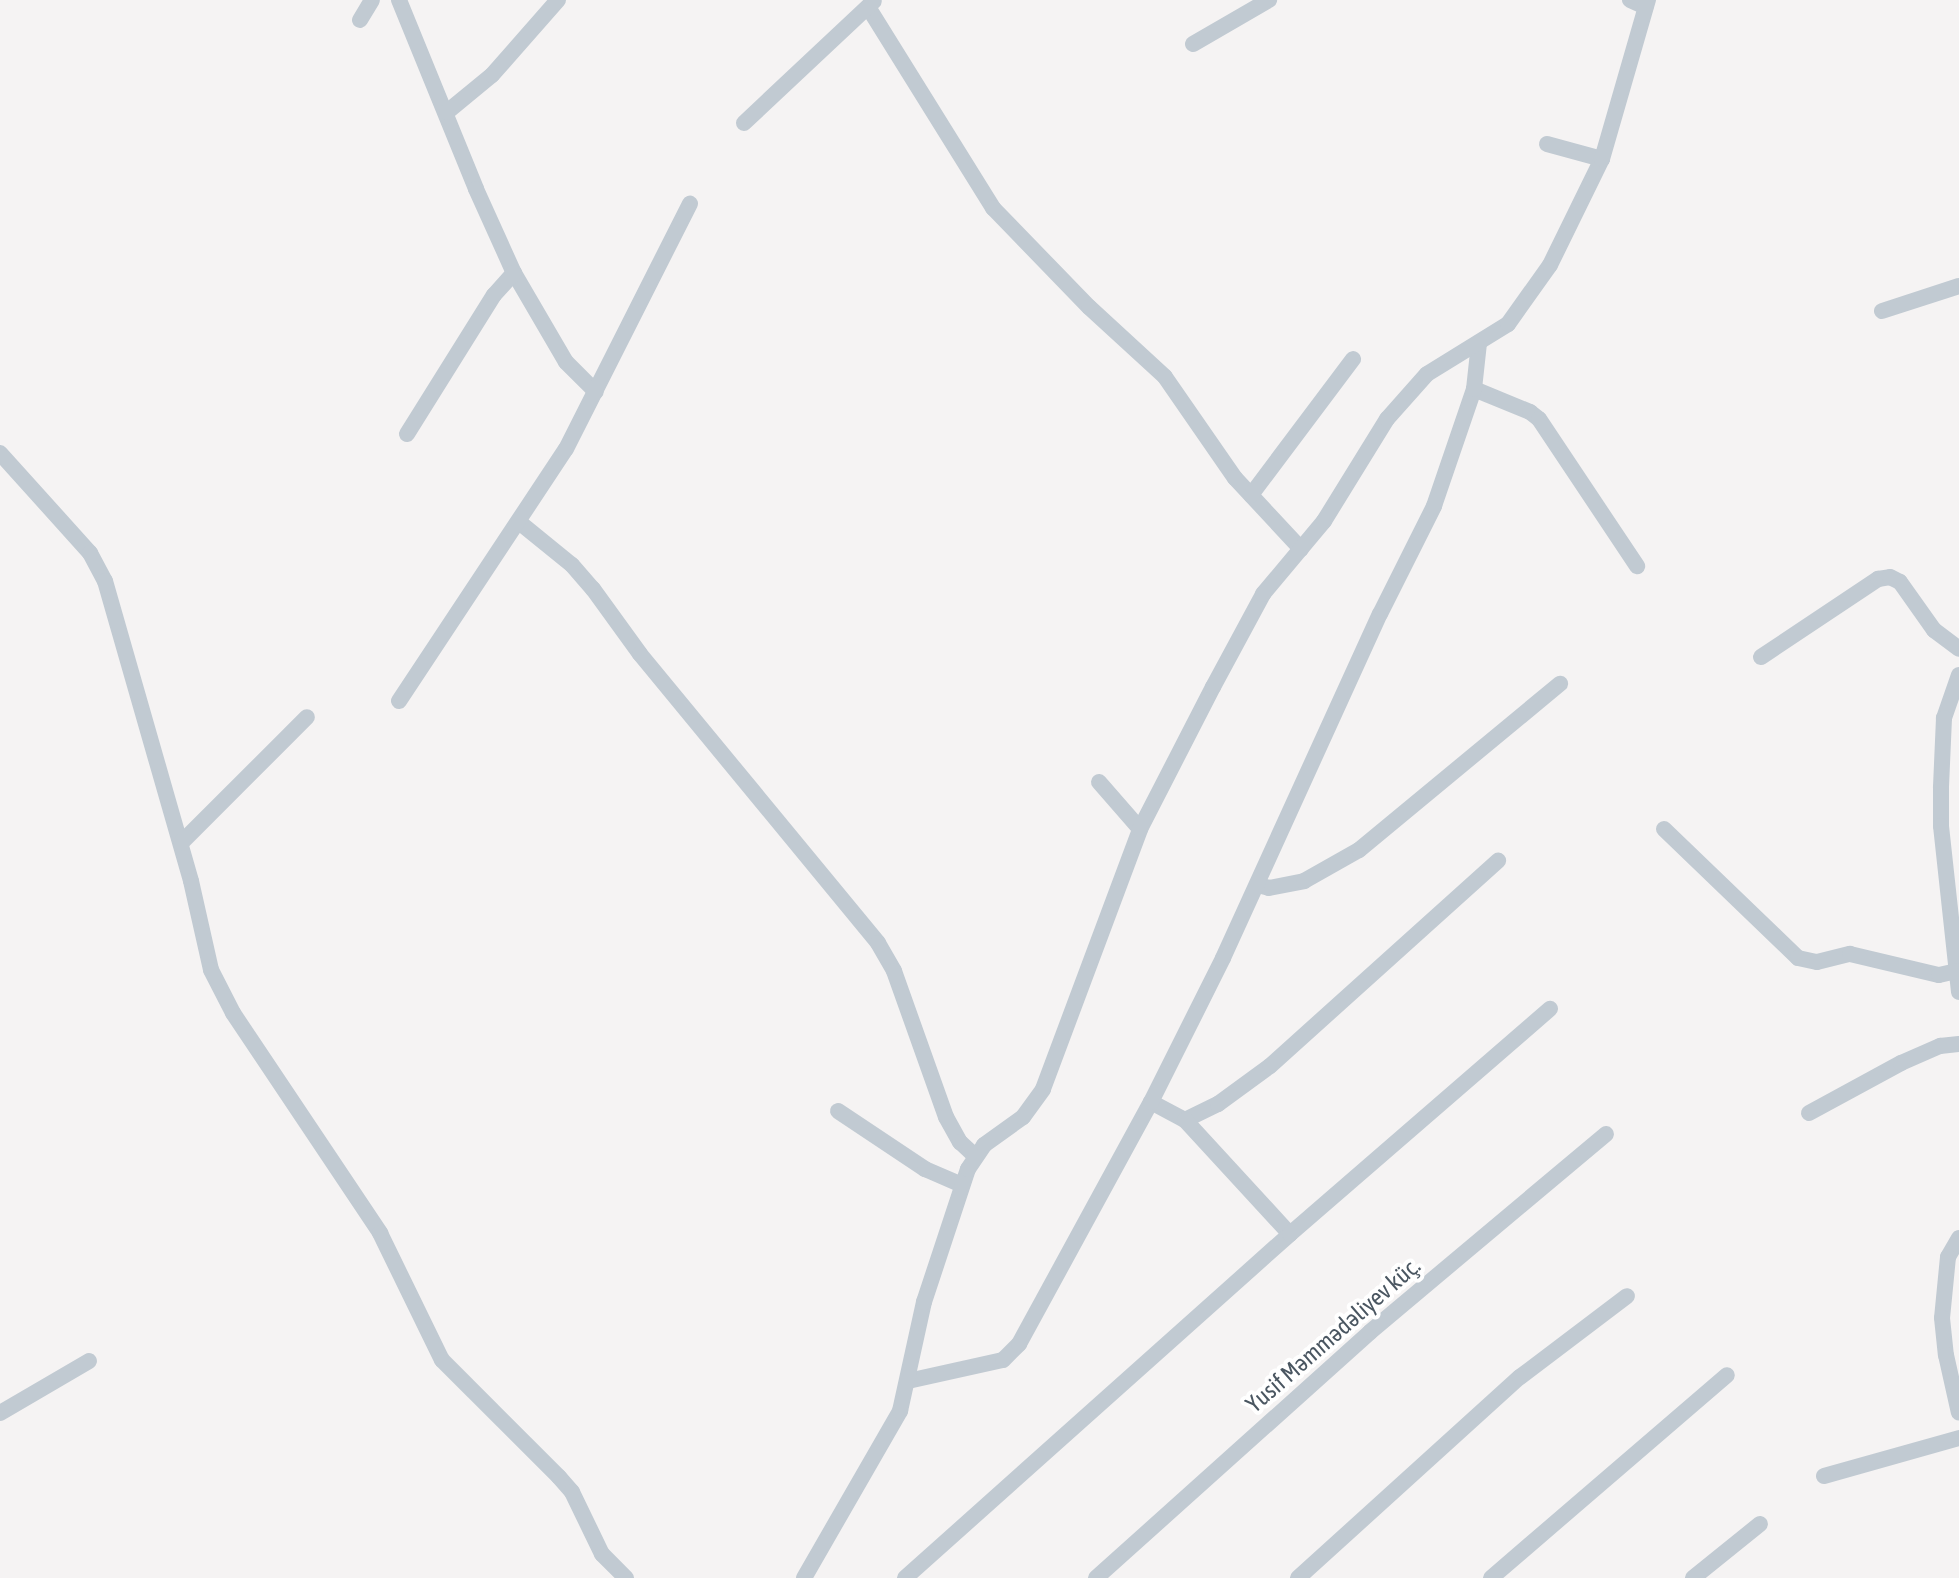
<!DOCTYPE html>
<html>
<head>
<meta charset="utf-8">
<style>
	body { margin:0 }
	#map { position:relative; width:1959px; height:1578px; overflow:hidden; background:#f5f3f3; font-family:"Asap Condensed",sans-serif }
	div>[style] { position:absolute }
	.minor>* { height:16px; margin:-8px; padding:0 8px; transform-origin:8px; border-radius:8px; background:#c1cad2 }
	span { translate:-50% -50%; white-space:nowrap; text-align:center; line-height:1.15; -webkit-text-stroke:8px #fff; paint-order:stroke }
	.street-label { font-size:24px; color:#4a5661 }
</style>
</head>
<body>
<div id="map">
	<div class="minor">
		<div style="left:399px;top:0;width:204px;rotate:67.8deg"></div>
		<div style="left:476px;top:189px;width:92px;rotate:65.7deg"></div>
		<div style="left:514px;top:273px;width:103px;rotate:59.7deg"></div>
		<div style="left:566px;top:362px;width:42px;rotate:45deg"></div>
		<div style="left:1630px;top:0;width:17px;rotate:24deg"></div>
		<div style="left:868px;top:7px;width:237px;rotate:58.1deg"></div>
		<div style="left:993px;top:208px;width:138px;rotate:45.9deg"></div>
		<div style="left:1089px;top:307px;width:103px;rotate:42.6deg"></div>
		<div style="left:1165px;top:377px;width:123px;rotate:55.3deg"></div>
		<div style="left:1235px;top:478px;width:97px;rotate:47.1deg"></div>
		<div style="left:360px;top:20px;width:23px;rotate:-59deg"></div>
		<div style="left:1193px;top:44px;width:88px;rotate:-30.1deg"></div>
		<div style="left:447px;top:112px;width:58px;rotate:-39.4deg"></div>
		<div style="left:492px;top:75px;width:100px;rotate:-48.7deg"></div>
		<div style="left:744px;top:123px;width:178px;rotate:-43.2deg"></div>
		<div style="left:1547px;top:144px;width:57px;rotate:15.3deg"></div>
		<div style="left:1882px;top:311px;width:81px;rotate:-18deg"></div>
		<div style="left:1474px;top:389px;width:61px;rotate:22.3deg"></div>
		<div style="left:1530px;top:412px;width:11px;rotate:38deg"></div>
		<div style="left:1539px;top:419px;width:177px;rotate:56.3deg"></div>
		<div style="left:407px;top:434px;width:164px;rotate:-58deg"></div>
		<div style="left:494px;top:295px;width:30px;rotate:-48deg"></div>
		<div style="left:0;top:453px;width:135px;rotate:48deg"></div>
		<div style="left:90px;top:553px;width:32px;rotate:62deg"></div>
		<div style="left:105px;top:581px;width:312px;rotate:74deg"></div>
		<div style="left:191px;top:881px;width:91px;rotate:77.3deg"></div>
		<div style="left:211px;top:970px;width:48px;rotate:62.9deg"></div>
		<div style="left:233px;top:1013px;width:265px;rotate:56.2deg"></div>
		<div style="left:380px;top:1233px;width:141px;rotate:64deg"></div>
		<div style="left:442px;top:1360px;width:165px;rotate:45deg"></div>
		<div style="left:559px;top:1477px;width:20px;rotate:49deg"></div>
		<div style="left:572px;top:1492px;width:69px;rotate:64.2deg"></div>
		<div style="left:602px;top:1554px;width:34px;rotate:45deg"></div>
		<div style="left:1251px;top:495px;width:170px;rotate:-53.1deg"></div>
		<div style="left:519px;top:522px;width:68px;rotate:39.1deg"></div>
		<div style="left:572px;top:565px;width:32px;rotate:49deg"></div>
		<div style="left:593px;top:589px;width:80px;rotate:54.1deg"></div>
		<div style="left:640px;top:654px;width:374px;rotate:50.5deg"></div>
		<div style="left:878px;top:943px;width:32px;rotate:60deg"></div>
		<div style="left:894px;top:971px;width:155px;rotate:70.4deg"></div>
		<div style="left:946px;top:1117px;width:29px;rotate:61deg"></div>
		<div style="left:960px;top:1142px;width:19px;rotate:43deg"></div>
		<div style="left:1761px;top:657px;width:141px;rotate:-33.7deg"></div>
		<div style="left:1878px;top:579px;width:12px;rotate:-9deg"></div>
		<div style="left:1890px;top:577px;width:11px;rotate:27deg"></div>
		<div style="left:1900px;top:582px;width:59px;rotate:54.7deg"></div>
		<div style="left:1934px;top:630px;width:31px;rotate:37deg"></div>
		<div style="left:1959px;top:675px;width:46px;rotate:109.2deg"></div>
		<div style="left:1944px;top:718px;width:70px;rotate:92.5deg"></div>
		<div style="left:1941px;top:788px;width:38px;rotate:90deg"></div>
		<div style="left:1941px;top:826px;width:167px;rotate:83.8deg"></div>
		<div style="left:399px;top:701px;width:302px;rotate:-56.5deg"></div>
		<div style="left:566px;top:449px;width:275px;rotate:-63.2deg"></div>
		<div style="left:1099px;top:782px;width:62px;rotate:48.9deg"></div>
		<div style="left:1664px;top:829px;width:186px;rotate:43.9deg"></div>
		<div style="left:1798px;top:958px;width:19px;rotate:12deg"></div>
		<div style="left:1817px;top:962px;width:34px;rotate:-14deg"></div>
		<div style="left:1850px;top:954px;width:91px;rotate:13.3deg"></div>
		<div style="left:1939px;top:975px;width:17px;rotate:-13deg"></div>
		<div style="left:181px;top:843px;width:178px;rotate:-45deg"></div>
		<div style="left:1258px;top:885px;width:11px;rotate:15deg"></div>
		<div style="left:1269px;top:888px;width:36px;rotate:-11deg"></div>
		<div style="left:1304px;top:881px;width:63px;rotate:-29.4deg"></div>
		<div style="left:1359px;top:850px;width:261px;rotate:-39.6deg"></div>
		<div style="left:1151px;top:1102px;width:38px;rotate:28deg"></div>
		<div style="left:1185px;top:1120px;width:37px;rotate:-26deg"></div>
		<div style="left:1218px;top:1104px;width:64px;rotate:-36.2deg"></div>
		<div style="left:1270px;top:1066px;width:307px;rotate:-42deg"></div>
		<div style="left:838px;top:1111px;width:105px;rotate:33.7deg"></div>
		<div style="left:925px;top:1169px;width:40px;rotate:23.4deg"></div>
		<div style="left:1809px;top:1113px;width:105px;rotate:-28.5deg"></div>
		<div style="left:1901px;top:1063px;width:43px;rotate:-23.6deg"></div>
		<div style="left:1940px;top:1046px;width:19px;rotate:-6deg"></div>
		<div style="left:1185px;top:1120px;width:155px;rotate:47.4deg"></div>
		<div style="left:1959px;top:1238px;width:22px;rotate:120deg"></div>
		<div style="left:1948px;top:1257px;width:61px;rotate:95.6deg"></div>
		<div style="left:1942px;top:1318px;width:37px;rotate:84deg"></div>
		<div style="left:1946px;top:1355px;width:59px;rotate:77.4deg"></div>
		<div style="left:908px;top:1381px;width:97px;rotate:-12.5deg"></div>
		<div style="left:1003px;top:1360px;width:23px;rotate:-45deg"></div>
		<div style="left:1019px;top:1344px;width:276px;rotate:-61.4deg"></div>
		<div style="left:1151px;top:1102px;width:161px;rotate:-63.4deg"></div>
		<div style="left:1223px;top:958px;width:378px;rotate:-65.5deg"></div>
		<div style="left:1380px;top:614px;width:121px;rotate:-63.4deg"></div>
		<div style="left:1434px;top:506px;width:124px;rotate:-71.1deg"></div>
		<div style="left:1474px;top:389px;width:46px;rotate:-83.8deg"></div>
		<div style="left:0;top:1413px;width:103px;rotate:-30.3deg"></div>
		<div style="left:1824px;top:1476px;width:140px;rotate:-15.7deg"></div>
		<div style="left:804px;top:1578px;width:193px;rotate:-60.1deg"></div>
		<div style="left:900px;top:1411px;width:112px;rotate:-77.6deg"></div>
		<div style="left:924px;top:1302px;width:140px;rotate:-71.7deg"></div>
		<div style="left:968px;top:1169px;width:29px;rotate:-56deg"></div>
		<div style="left:984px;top:1145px;width:48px;rotate:-35.7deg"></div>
		<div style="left:1023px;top:1117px;width:34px;rotate:-54deg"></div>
		<div style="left:1043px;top:1089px;width:278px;rotate:-69.5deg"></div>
		<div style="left:1140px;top:829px;width:160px;rotate:-62.8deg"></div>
		<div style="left:1213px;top:687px;width:106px;rotate:-61.7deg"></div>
		<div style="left:1263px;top:594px;width:95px;rotate:-50.1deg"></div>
		<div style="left:1324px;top:521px;width:120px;rotate:-58.3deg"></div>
		<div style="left:1387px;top:419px;width:60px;rotate:-48.4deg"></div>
		<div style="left:1427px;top:374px;width:95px;rotate:-31.7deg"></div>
		<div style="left:1508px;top:324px;width:72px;rotate:-54.6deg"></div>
		<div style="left:1550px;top:265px;width:118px;rotate:-63.9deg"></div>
		<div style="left:1602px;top:159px;width:166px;rotate:-73.9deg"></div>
		<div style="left:905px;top:1578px;width:516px;rotate:-41.78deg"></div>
		<div style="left:1290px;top:1234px;width:344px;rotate:-40.9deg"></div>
		<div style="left:1096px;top:1578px;width:368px;rotate:-41.9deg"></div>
		<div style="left:1370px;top:1332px;width:308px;rotate:-40deg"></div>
		<div style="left:1298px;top:1578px;width:299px;rotate:-42.2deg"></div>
		<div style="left:1520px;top:1377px;width:134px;rotate:-37.1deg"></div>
		<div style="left:1491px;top:1578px;width:311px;rotate:-40.7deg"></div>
		<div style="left:1693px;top:1578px;width:86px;rotate:-38.9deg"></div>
	</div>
	<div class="street-label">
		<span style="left:1333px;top:1335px;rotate:-41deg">Yusif Məmmədəliyev küç.</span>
	</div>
</div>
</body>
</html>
